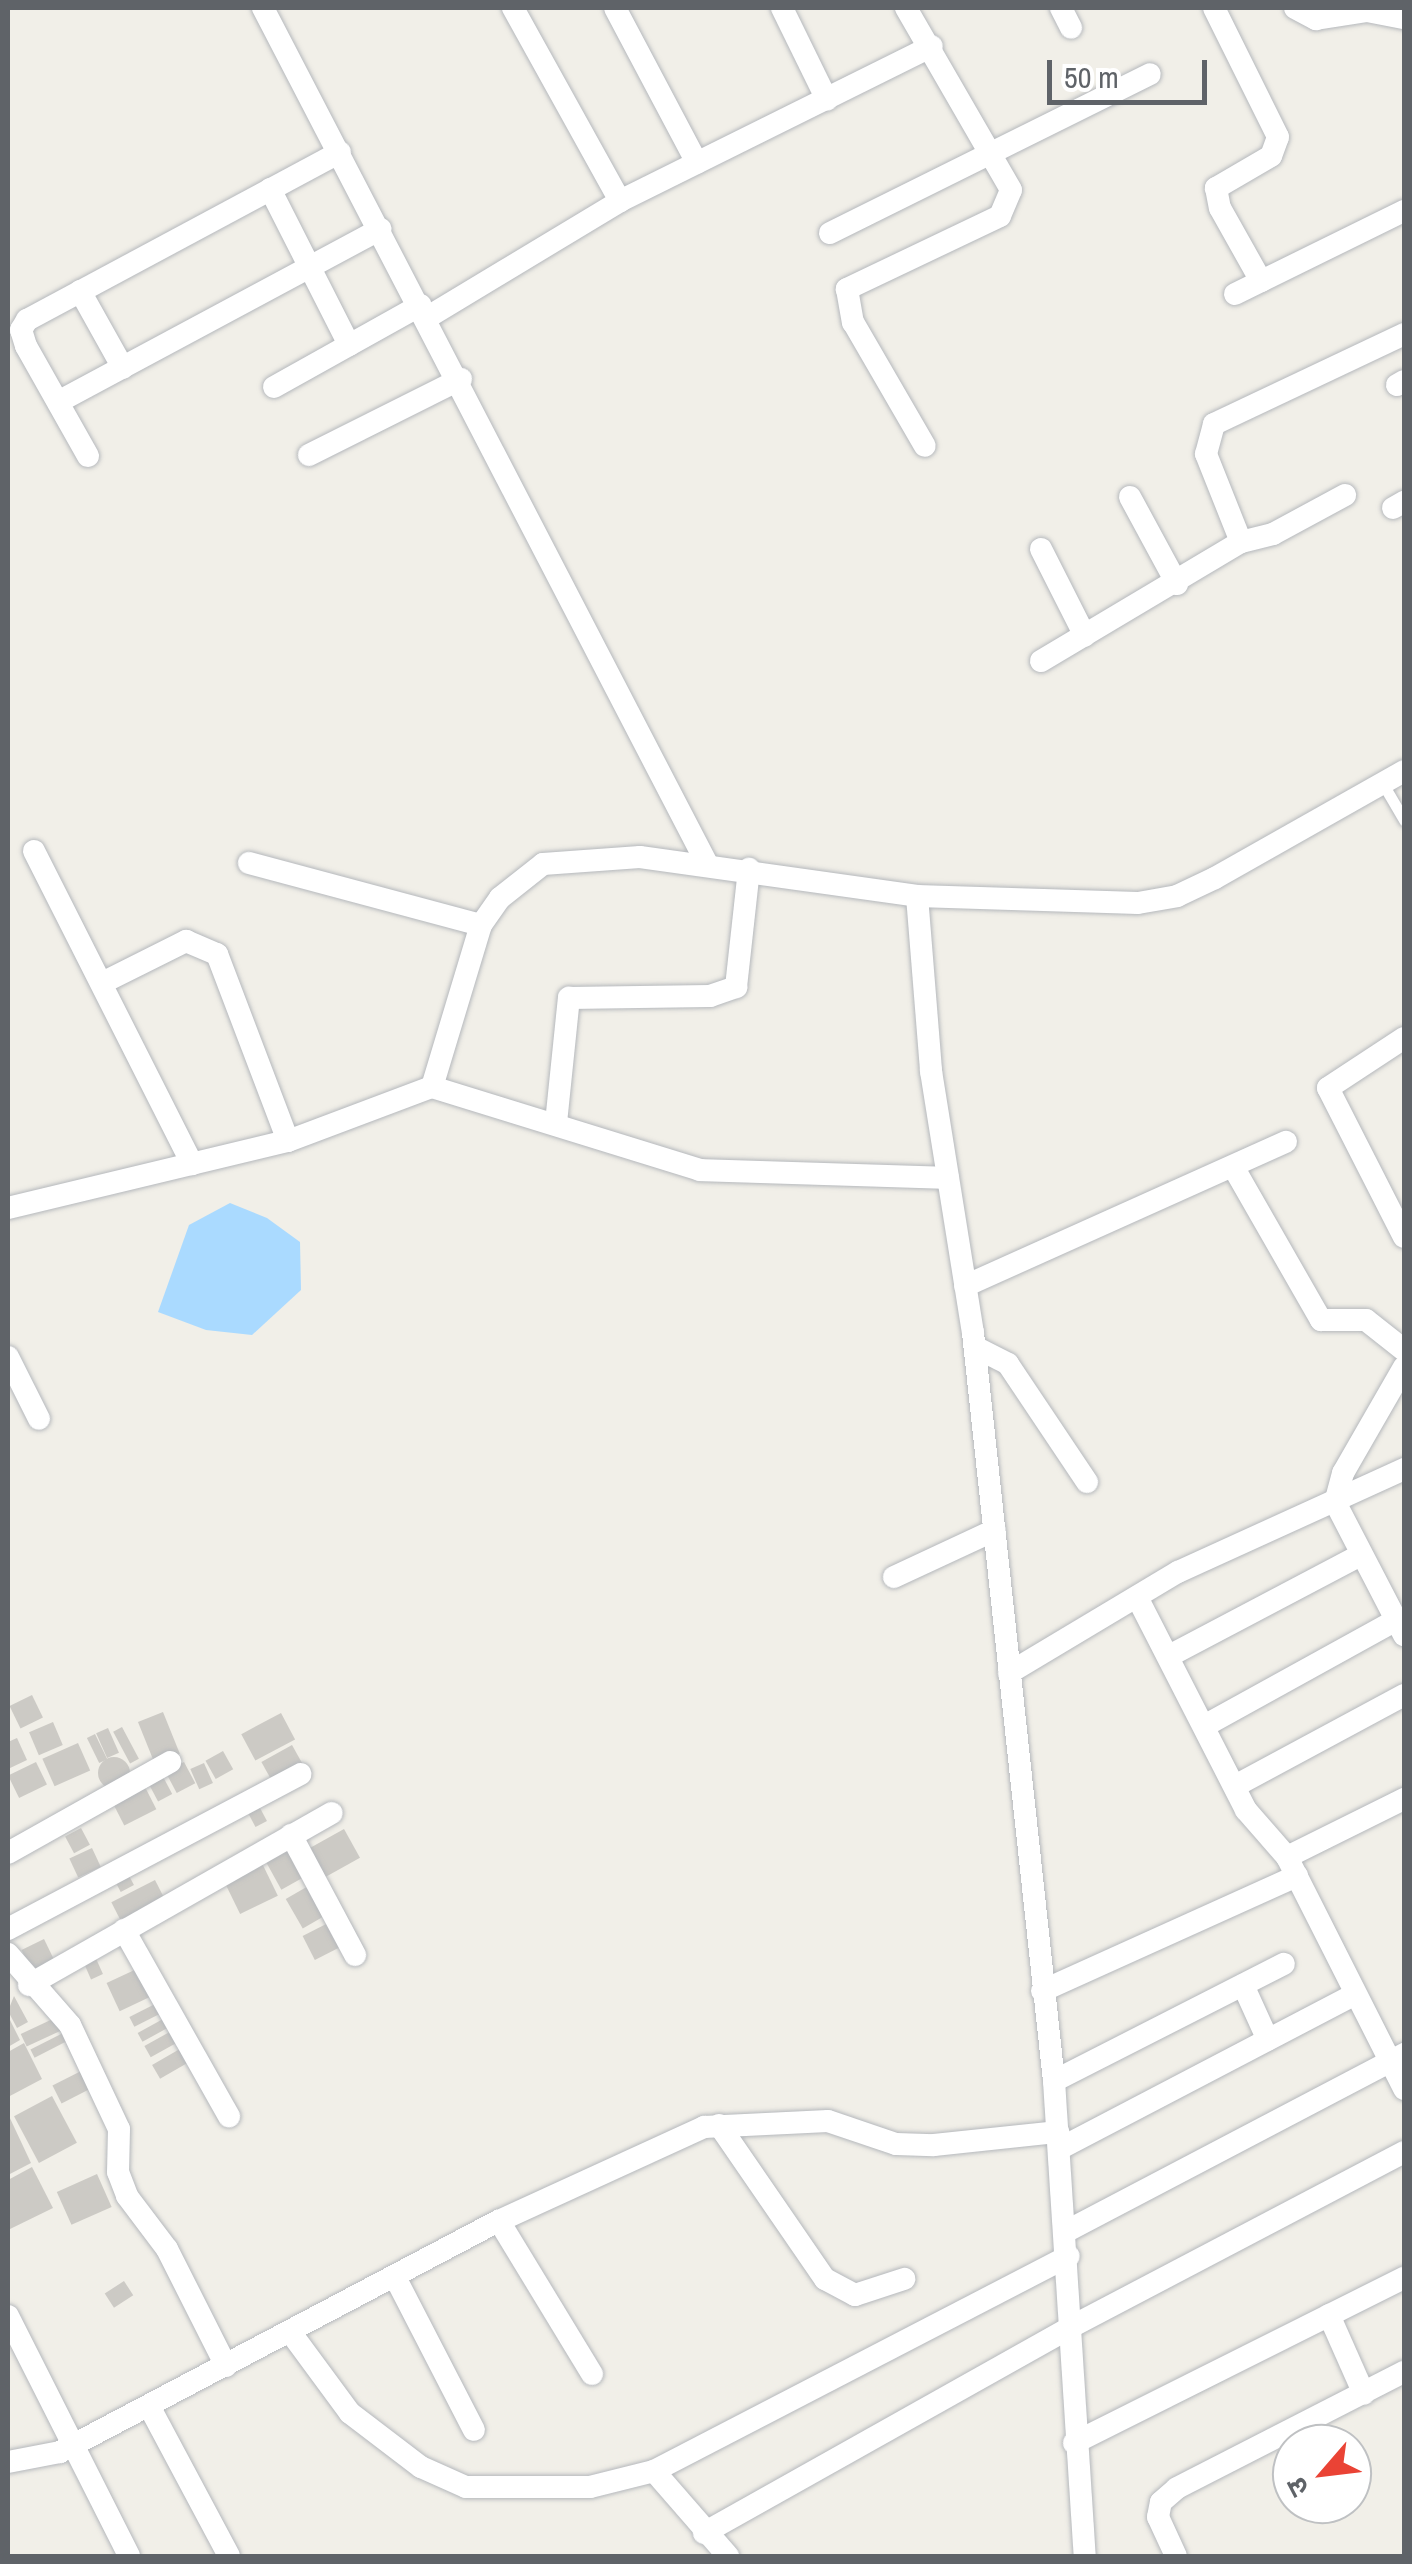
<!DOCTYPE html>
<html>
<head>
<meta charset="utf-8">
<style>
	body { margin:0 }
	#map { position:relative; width:1412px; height:2564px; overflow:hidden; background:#f1efe8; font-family:"Archivo Narrow","Noto Sans Devanagari",sans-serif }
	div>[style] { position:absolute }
	.water>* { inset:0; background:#aadaff }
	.building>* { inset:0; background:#cccac5; transform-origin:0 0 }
	.round { border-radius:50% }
	.roads { filter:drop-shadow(0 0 2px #b5b8bc) drop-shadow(0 0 2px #b5b8bc) }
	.lane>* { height:11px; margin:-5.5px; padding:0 5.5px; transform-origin:5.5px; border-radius:5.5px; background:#fff }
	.street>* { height:22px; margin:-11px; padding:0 11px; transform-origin:11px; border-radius:11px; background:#fff }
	span { translate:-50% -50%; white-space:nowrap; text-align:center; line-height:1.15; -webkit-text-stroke:9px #fff; paint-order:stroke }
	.frame { position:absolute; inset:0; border:10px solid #5f6368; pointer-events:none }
	.north { position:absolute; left:1272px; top:2424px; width:100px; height:100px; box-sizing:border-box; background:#fff; border:2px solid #bfc1c3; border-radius:50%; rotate:242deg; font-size:28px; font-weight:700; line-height:40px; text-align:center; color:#5f6368 }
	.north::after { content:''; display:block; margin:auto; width:35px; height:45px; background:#ea4335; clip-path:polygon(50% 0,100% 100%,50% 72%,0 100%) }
	.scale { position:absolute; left:1047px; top:60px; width:160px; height:45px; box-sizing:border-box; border:5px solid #5f6368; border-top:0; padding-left:12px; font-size:30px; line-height:35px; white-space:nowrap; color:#5f6368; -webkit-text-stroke:8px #fff; paint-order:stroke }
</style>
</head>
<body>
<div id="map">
	<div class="water">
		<div style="clip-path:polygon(230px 1203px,267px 1218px,300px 1242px,301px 1290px,252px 1335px,206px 1330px,158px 1312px,189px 1225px)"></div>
	</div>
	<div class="building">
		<div style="left:32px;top:1695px;width:25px;height:25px;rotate:64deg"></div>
		<div style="left:163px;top:1712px;width:45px;height:27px;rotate:68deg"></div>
		<div style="left:281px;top:1713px;width:30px;height:45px;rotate:62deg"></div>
		<div style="left:53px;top:1722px;width:25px;height:26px;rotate:67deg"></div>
		<div style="left:122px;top:1727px;width:36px;height:10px;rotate:62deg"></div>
		<div style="left:108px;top:1728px;width:27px;height:13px;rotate:66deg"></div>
		<div style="left:95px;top:1734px;width:28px;height:9px;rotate:64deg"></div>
		<div style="clip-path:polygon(17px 1738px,27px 1760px,8px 1769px,8px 1742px)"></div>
		<div style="left:78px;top:1743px;width:30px;height:39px;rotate:66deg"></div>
		<div style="left:292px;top:1745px;width:21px;height:35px;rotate:61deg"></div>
		<div style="left:223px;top:1751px;width:21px;height:20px;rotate:61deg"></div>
		<div class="round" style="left:98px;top:1757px;width:32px;height:32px"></div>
		<div style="left:36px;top:1762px;width:25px;height:31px;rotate:64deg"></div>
		<div style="left:184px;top:1762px;width:24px;height:21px;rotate:62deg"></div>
		<div style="left:204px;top:1763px;width:22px;height:15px;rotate:66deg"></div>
		<div style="left:160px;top:1771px;width:26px;height:16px;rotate:62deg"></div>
		<div style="left:145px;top:1787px;width:25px;height:36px;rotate:63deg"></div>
		<div style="left:259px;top:1806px;width:17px;height:13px;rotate:62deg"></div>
		<div style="left:81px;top:1828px;width:19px;height:18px;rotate:62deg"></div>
		<div style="left:344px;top:1829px;width:33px;height:40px;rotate:61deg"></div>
		<div style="left:288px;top:1846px;width:35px;height:27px;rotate:61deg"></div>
		<div style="left:92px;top:1848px;width:21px;height:25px;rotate:65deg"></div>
		<div style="left:259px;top:1857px;width:43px;height:42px;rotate:64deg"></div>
		<div style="left:126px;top:1870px;width:17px;height:15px;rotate:62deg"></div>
		<div style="left:155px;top:1880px;width:25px;height:49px;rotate:63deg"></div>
		<div style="left:310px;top:1885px;width:34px;height:28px;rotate:60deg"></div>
		<div style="left:332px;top:1921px;width:27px;height:33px;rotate:63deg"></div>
		<div style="left:44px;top:1939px;width:28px;height:25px;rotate:64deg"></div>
		<div style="left:94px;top:1954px;width:22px;height:13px;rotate:66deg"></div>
		<div style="left:141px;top:1967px;width:31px;height:38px;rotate:65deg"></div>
		<div style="clip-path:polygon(14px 1996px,28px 2022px,17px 2028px,8px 2011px)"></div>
		<div style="left:157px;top:2003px;width:11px;height:31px;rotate:63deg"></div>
		<div style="clip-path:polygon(8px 2016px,20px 2040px,8px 2047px)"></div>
		<div style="left:57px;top:2017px;width:14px;height:40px;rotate:65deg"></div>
		<div style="left:163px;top:2019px;width:10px;height:29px;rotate:61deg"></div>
		<div style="left:175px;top:2029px;width:13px;height:35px;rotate:61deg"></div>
		<div style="left:67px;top:2031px;width:9px;height:41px;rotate:63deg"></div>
		<div style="clip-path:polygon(24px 2043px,42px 2079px,8px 2097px,8px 2052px)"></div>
		<div style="left:185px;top:2046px;width:16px;height:38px;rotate:60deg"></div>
		<div style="left:89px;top:2067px;width:20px;height:41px;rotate:63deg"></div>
		<div style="left:52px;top:2096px;width:53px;height:43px;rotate:62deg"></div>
		<div style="clip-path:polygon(8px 2114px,31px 2163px,8px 2175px)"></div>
		<div style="clip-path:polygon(32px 2167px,53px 2208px,8px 2230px,8px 2180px)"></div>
		<div style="left:97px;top:2174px;width:36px;height:44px;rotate:66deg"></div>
		<div style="left:124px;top:2281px;width:17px;height:23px;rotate:57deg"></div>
	</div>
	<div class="roads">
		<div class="lane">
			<div style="left:1383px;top:784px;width:42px;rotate:59.7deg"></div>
		</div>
		<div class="street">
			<div style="left:263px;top:8px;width:962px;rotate:62.58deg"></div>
			<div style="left:513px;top:8px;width:221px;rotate:61deg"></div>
			<div style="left:615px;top:8px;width:175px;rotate:62.1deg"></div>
			<div style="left:782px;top:8px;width:102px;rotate:63.9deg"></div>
			<div style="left:906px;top:8px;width:210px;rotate:60deg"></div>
			<div style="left:1011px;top:190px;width:28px;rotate:113deg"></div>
			<div style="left:1000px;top:216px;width:170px;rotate:154.5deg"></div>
			<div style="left:847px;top:289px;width:34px;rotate:80deg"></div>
			<div style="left:853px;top:322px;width:143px;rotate:59.9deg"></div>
			<div style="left:1061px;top:8px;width:22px;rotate:63deg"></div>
			<div style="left:1214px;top:8px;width:144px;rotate:63.6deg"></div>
			<div style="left:1278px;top:137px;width:20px;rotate:110deg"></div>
			<div style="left:1271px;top:156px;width:64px;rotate:149.8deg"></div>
			<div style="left:1216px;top:188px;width:20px;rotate:79deg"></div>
			<div style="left:1220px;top:208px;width:84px;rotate:60.7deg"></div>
			<div style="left:1295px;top:8px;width:24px;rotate:28deg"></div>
			<div style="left:1316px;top:19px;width:52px;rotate:-8.9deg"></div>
			<div style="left:1367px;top:11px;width:38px;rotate:11deg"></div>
			<div style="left:270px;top:189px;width:175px;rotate:63.1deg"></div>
			<div style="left:830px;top:233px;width:357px;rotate:-26.4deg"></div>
			<div style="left:80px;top:291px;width:88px;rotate:60.8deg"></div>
			<div style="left:1235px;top:294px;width:188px;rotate:-26.2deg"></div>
			<div style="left:428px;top:317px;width:224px;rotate:-31.1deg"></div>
			<div style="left:620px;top:201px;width:348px;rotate:-26.4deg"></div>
			<div style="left:1397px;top:385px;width:8px;rotate:-30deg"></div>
			<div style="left:274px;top:387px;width:168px;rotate:-29.2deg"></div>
			<div style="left:58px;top:402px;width:366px;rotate:-28.2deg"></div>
			<div style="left:309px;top:455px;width:170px;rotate:-26.6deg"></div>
			<div style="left:88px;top:456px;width:126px;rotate:-119.4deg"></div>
			<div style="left:26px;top:346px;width:17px;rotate:-107deg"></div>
			<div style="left:21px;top:330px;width:12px;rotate:-59deg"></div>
			<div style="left:27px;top:320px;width:355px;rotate:-28.2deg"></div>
			<div style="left:1130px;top:497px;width:99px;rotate:61.6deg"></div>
			<div style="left:1393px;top:508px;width:13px;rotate:-29deg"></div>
			<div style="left:1241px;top:542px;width:33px;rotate:-14deg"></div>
			<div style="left:1273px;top:534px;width:82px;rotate:-28.4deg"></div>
			<div style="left:1041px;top:549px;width:97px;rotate:63.2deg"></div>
			<div style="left:1041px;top:661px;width:233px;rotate:-30.8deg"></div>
			<div style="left:1241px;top:542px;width:95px;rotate:-111.7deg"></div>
			<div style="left:1206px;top:454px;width:31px;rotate:-75deg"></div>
			<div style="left:1214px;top:424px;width:210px;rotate:-25.3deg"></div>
			<div style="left:34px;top:851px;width:351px;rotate:63.2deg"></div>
			<div style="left:249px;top:863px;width:240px;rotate:15deg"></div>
			<div style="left:917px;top:896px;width:176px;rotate:85.4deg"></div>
			<div style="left:931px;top:1071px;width:265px;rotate:80.9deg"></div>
			<div style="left:973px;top:1333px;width:752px;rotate:83.82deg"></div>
			<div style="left:1054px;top:2081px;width:476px;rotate:86.3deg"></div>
			<div style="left:104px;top:982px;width:92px;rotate:-26.6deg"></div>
			<div style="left:186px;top:941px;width:34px;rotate:23deg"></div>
			<div style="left:217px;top:954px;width:200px;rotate:69.2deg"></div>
			<div style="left:1404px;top:1038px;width:91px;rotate:146.7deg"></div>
			<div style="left:1328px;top:1088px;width:167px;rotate:63deg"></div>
			<div style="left:432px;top:1087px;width:281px;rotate:17.2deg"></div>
			<div style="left:700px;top:1170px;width:248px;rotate:1.8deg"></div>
			<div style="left:556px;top:1123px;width:126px;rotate:-84.1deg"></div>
			<div style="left:569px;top:998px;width:141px;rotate:-0.8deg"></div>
			<div style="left:710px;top:996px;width:28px;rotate:-19deg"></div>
			<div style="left:736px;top:987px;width:119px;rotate:-83.7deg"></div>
			<div style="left:1235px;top:1170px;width:173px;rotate:60.2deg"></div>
			<div style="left:1321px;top:1320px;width:45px"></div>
			<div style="left:1366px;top:1320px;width:48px;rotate:38.3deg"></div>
			<div style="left:8px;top:1208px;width:288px;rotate:-13.5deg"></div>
			<div style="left:288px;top:1141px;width:154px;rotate:-20.6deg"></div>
			<div style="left:432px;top:1087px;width:169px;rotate:-73.2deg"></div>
			<div style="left:481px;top:925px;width:33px;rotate:-55deg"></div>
			<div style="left:500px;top:898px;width:55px;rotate:-38.3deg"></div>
			<div style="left:543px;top:864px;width:97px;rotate:-4.1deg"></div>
			<div style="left:640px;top:857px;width:280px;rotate:8deg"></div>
			<div style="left:917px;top:896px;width:221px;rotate:1.8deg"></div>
			<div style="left:1138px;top:903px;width:40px;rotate:-10deg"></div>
			<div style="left:1177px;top:896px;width:42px;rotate:-25.3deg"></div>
			<div style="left:1215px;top:878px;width:217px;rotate:-29.5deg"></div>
			<div style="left:965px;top:1286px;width:352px;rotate:-24.2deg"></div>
			<div style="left:975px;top:1347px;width:37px;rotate:27deg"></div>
			<div style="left:1008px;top:1364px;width:142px;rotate:56.2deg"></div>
			<div style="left:8px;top:1357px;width:69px;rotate:63.4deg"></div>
			<div style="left:1404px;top:1367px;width:122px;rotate:119.9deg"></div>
			<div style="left:1343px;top:1473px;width:30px;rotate:105deg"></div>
			<div style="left:1335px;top:1502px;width:150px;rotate:62.6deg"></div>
			<div style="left:894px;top:1577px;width:111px;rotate:-25deg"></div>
			<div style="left:1138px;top:1599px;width:237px;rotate:62.9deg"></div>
			<div style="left:1246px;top:1810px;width:62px;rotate:48.9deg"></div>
			<div style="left:1287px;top:1857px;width:260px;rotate:63.2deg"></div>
			<div style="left:1169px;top:1656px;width:215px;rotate:-27.8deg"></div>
			<div style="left:1009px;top:1673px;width:197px;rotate:-30.9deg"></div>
			<div style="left:1178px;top:1572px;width:248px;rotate:-24.5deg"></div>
			<div style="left:1206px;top:1725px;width:217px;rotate:-28.9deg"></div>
			<div style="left:1235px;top:1786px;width:192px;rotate:-28.3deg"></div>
			<div style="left:291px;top:1835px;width:136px;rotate:61.9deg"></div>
			<div style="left:8px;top:1853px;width:186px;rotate:-29.3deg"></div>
			<div style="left:1287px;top:1857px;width:131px;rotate:-26.4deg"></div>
			<div style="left:8px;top:1929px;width:331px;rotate:-27.9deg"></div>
			<div style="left:124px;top:1930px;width:214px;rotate:60.6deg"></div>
			<div style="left:8px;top:1954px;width:94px;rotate:48.9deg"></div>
			<div style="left:70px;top:2025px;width:115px;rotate:64.8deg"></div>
			<div style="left:119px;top:2129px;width:43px;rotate:91.3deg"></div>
			<div style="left:118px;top:2172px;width:26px;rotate:69deg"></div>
			<div style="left:127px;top:2196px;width:66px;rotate:53deg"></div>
			<div style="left:167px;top:2249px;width:131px;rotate:63.2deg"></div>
			<div style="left:29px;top:1985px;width:348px;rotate:-29.6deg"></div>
			<div style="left:1243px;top:1985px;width:60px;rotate:65.6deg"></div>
			<div style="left:1042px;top:1991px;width:280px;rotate:-24.3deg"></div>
			<div style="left:1054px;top:2081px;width:258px;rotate:-27deg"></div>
			<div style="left:719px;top:2125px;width:187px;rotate:55.5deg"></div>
			<div style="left:825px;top:2279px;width:34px;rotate:28deg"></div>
			<div style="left:855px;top:2295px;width:52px;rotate:-18.1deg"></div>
			<div style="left:1059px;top:2149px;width:334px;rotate:-27.6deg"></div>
			<div style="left:499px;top:2221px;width:179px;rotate:58.7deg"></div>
			<div style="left:1067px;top:2231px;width:381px;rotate:-27.7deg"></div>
			<div style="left:395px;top:2277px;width:172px;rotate:62.7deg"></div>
			<div style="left:1329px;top:2315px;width:86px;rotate:66.1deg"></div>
			<div style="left:8px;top:2316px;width:269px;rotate:63.2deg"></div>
			<div style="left:291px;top:2333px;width:99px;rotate:53.6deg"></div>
			<div style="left:350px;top:2413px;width:89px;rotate:37.3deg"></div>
			<div style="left:421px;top:2467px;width:49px;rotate:24deg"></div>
			<div style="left:466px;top:2487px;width:124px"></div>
			<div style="left:590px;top:2487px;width:66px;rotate:-14deg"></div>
			<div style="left:654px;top:2471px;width:467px;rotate:-27.4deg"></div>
			<div style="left:149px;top:2406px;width:170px;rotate:61.9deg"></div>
			<div style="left:1074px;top:2443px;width:369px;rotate:-26.6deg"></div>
			<div style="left:8px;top:2462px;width:53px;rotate:-10.9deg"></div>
			<div style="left:60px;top:2452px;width:496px;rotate:-27.8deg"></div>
			<div style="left:499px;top:2221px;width:226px;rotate:-24.6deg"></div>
			<div style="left:704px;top:2127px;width:124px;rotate:-2.8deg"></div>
			<div style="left:828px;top:2121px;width:72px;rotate:18.7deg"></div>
			<div style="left:896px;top:2144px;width:38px;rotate:2deg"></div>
			<div style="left:934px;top:2145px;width:125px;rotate:-6deg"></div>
			<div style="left:654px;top:2471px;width:113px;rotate:49deg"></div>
			<div style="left:704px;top:2533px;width:421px;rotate:-29.3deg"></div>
			<div style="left:1071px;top:2327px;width:376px;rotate:-27.7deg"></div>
			<div style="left:1176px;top:2556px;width:43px;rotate:-114.8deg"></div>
			<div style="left:1158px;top:2517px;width:15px;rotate:-79deg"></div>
			<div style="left:1161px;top:2502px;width:21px;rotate:-41deg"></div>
			<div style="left:1177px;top:2488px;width:255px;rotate:-27.1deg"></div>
		</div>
	</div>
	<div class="frame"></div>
	<div class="north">उ</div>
	<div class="scale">50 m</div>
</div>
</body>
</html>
